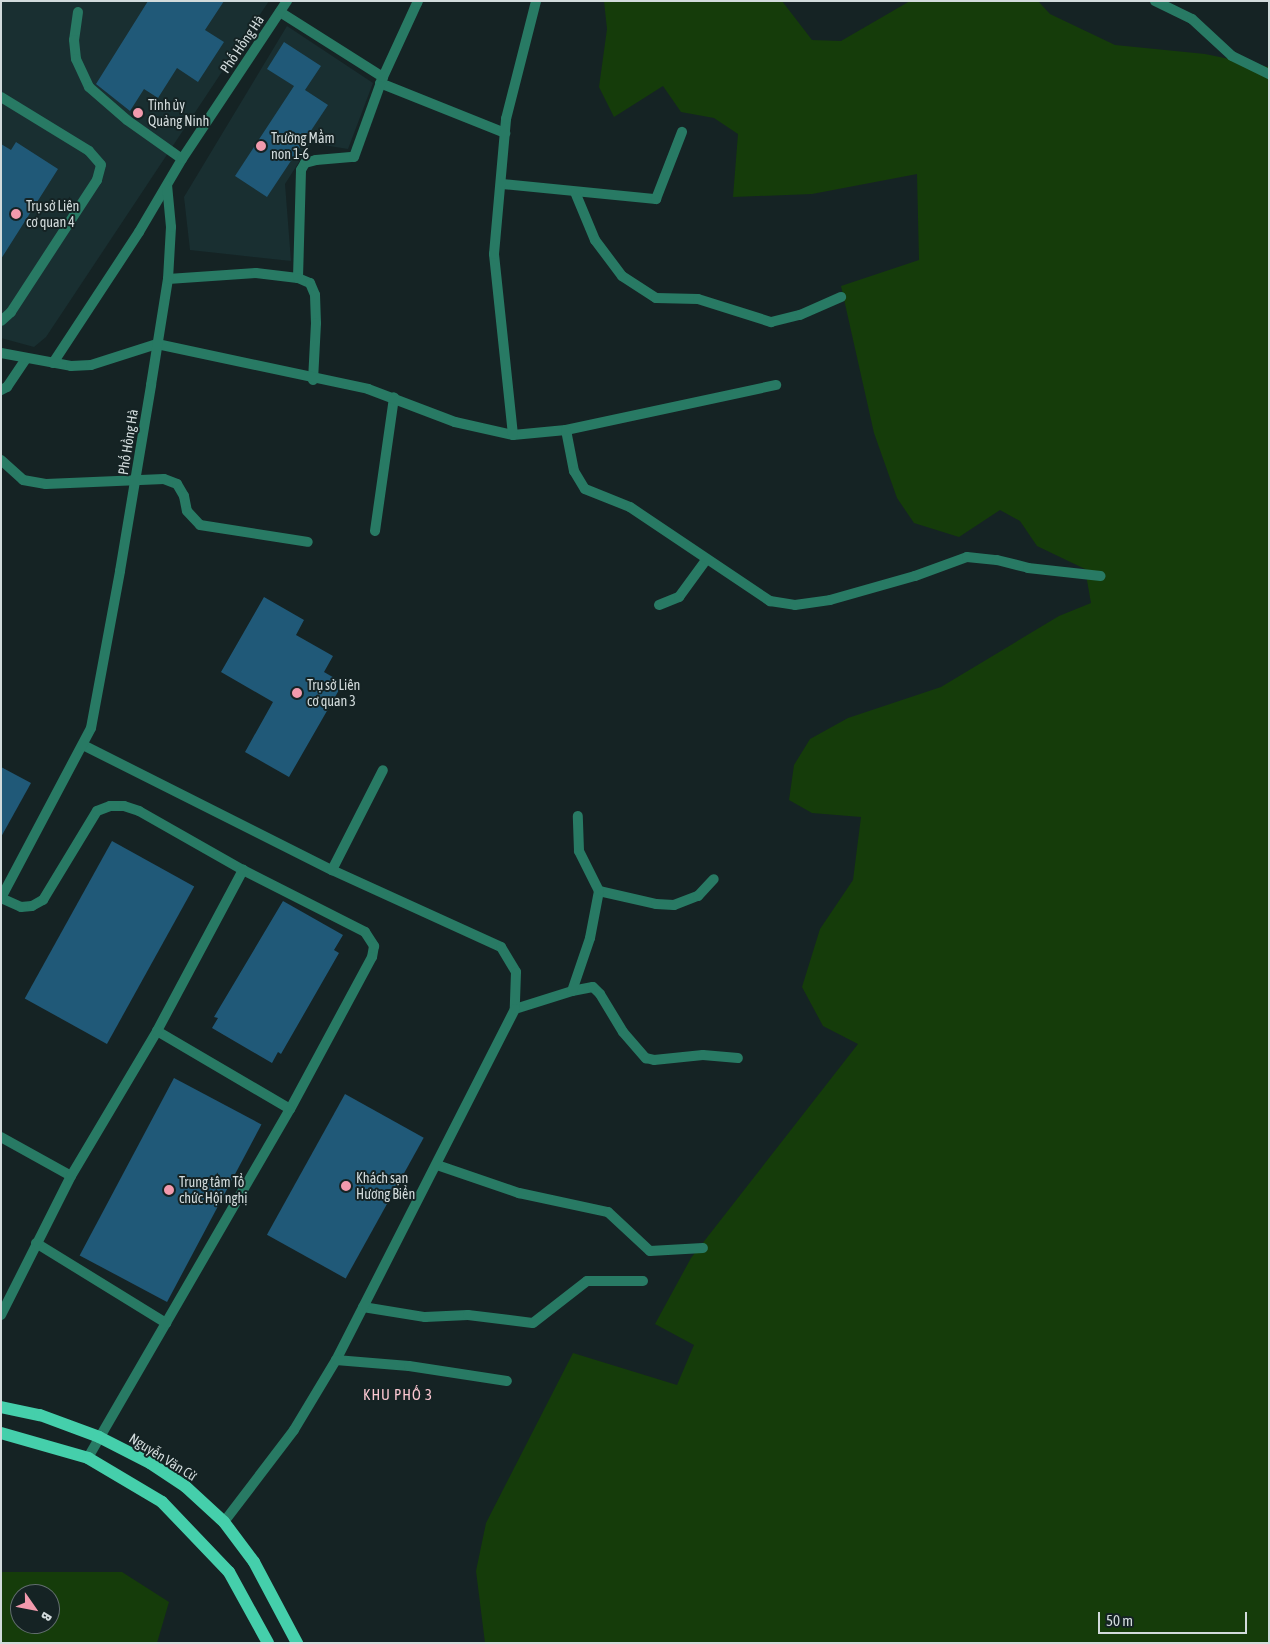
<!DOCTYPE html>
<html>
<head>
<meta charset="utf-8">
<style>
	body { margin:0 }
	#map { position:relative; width:1270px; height:1644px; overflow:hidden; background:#152324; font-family:"Asap Condensed",sans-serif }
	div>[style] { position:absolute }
	.built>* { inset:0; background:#192f31 }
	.green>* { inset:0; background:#153c0a }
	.building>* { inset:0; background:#205978; transform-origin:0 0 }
	.lane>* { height:10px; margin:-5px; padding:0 5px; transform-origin:5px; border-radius:5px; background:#287a64 }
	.street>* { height:10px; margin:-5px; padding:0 5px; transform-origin:5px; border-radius:5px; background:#287a64 }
	.primary>* { height:12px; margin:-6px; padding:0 6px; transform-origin:6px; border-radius:6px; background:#45cfab }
	.street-bridge>* { height:10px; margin:-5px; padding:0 5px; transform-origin:5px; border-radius:5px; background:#287a64 }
	.dots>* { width:14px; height:14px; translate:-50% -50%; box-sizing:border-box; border:2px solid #152324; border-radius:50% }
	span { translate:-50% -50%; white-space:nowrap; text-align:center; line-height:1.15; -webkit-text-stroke:4px #152324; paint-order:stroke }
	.street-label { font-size:14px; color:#d2dbdc }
	.poi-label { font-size:14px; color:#d2dbdc }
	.left { translate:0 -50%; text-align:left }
	.neighbourhood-label { font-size:15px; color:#fbc7d1; letter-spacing:1px }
	.frame { position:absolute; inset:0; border:2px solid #d2dbdc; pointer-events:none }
	.north { position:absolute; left:10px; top:1584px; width:50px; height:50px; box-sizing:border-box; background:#152324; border:1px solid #616d6e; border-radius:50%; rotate:123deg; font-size:14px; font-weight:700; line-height:20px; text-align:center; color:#d2dbdc }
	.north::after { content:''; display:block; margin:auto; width:18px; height:22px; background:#f29aad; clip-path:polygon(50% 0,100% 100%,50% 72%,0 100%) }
	.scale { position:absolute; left:1098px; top:1612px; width:149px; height:22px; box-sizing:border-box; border:2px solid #d2dbdc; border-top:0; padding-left:6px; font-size:15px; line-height:18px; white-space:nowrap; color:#d2dbdc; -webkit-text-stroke:4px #152324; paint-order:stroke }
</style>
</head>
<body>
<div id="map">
	<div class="built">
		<div style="clip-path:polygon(1px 1px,269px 1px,46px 337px,34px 347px,1px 338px)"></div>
		<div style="clip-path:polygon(287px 26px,373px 83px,348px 149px,311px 143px,285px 184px,291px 261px,190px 250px,184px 197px)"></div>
	</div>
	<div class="green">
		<div style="clip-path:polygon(604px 1px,782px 1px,812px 40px,841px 41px,910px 1px,1038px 1px,1050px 14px,1115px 45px,1205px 54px,1269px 67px,1269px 1643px,485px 1643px,476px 1571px,486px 1523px,573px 1353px,677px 1385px,694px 1345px,655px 1324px,691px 1258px,858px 1044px,823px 1026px,802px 987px,820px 929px,853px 880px,861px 817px,812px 813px,789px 800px,794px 765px,810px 739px,848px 718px,941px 687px,1059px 616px,1091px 603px,1085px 569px,1037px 546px,1020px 521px,1000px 510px,959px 537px,914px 523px,897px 498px,874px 433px,841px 286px,919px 260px,917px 174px,812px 194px,733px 197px,738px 134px,714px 118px,681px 112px,663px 86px,614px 117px,599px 87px,607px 29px)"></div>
		<div style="clip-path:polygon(evenodd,1px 1572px,122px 1572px,169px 1602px,157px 1643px,1px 1643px,1px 1572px,20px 1594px,50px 1594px,50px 1624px,20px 1624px,20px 1594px)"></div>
	</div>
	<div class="building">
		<div style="clip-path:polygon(148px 1px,224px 1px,205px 30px,224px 42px,198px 82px,177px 68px,158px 98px,144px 89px,130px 111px,96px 84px)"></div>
		<div style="clip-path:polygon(284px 42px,321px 66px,305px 90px,328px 105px,267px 197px,235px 176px,294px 86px,267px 69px)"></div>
		<div style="clip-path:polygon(16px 142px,58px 169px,1px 259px,1px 144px,11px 150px)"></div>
		<div style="clip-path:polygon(264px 597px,304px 620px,296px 635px,333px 656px,324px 672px,343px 683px,289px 777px,245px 752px,273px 702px,221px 672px)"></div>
		<div style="clip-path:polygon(1px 767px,31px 783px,1px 837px)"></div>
		<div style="left:112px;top:841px;width:94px;height:180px;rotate:29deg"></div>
		<div style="clip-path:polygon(283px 901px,343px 935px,334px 950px,339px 953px,281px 1054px,278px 1052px,272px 1063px,212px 1028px,218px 1018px,214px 1017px)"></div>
		<div style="left:174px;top:1078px;width:99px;height:201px;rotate:28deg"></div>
		<div style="left:345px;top:1094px;width:90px;height:161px;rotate:29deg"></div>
	</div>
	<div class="lane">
		<div style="left:1155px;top:1px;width:41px;rotate:25.9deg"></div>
		<div style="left:1192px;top:19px;width:54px;rotate:42.8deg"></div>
		<div style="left:1232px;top:56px;width:41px;rotate:25.9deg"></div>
		<div style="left:78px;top:12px;width:28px;rotate:98deg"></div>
		<div style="left:74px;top:40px;width:19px;rotate:84deg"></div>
		<div style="left:76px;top:59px;width:31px;rotate:65deg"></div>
		<div style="left:89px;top:87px;width:50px;rotate:41deg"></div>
		<div style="left:127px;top:120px;width:67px;rotate:35.3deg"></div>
		<div style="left:380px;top:83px;width:135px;rotate:21.8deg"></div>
		<div style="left:1px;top:97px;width:103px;rotate:31.5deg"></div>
		<div style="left:89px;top:151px;width:18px;rotate:49deg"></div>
		<div style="left:101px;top:165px;width:16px;rotate:105deg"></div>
		<div style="left:97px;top:180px;width:158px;rotate:123.1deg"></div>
		<div style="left:11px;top:312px;width:13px;rotate:138deg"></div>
		<div style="left:502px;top:184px;width:155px;rotate:5.6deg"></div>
		<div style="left:575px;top:192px;width:52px;rotate:67.4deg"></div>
		<div style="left:595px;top:240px;width:45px;rotate:53.1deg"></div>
		<div style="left:622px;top:276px;width:40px;rotate:32.9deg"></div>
		<div style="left:656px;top:298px;width:42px;rotate:1.4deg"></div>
		<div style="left:698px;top:299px;width:77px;rotate:17.5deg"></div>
		<div style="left:771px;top:322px;width:30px;rotate:-14deg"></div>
		<div style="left:800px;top:315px;width:45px;rotate:-23.7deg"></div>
		<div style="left:298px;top:278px;width:108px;rotate:-88.4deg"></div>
		<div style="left:301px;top:170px;width:8px;rotate:-60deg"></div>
		<div style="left:305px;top:163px;width:11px;rotate:-15deg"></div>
		<div style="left:316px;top:160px;width:38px;rotate:-5deg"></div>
		<div style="left:354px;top:157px;width:85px;rotate:-70.1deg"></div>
		<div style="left:383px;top:77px;width:81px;rotate:-65.3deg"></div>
		<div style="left:168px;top:279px;width:88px;rotate:-3.9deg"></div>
		<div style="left:256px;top:273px;width:42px;rotate:6.8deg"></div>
		<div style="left:298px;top:278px;width:13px;rotate:23deg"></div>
		<div style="left:310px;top:283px;width:13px;rotate:67deg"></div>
		<div style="left:315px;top:295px;width:28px;rotate:88deg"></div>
		<div style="left:316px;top:323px;width:57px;rotate:93deg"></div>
		<div style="left:1px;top:390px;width:7px;rotate:-27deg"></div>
		<div style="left:7px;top:387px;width:34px;rotate:-56deg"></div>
		<div style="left:375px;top:531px;width:135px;rotate:-81.9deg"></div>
		<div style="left:659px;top:605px;width:22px;rotate:-22deg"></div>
		<div style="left:679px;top:597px;width:46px;rotate:-53.9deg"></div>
		<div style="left:599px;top:891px;width:58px;rotate:12.8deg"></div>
		<div style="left:656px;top:904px;width:18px;rotate:3deg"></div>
		<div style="left:674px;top:905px;width:26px;rotate:-21deg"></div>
		<div style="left:698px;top:896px;width:23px;rotate:-47deg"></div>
		<div style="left:1px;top:898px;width:22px;rotate:24deg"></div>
		<div style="left:21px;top:907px;width:11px;rotate:-5deg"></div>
		<div style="left:32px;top:906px;width:13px;rotate:-29deg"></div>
		<div style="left:43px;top:900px;width:104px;rotate:-58.8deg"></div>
		<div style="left:97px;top:811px;width:14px;rotate:-21deg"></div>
		<div style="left:110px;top:806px;width:14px"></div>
		<div style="left:124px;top:806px;width:16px;rotate:18deg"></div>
		<div style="left:139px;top:811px;width:120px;rotate:29.6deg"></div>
		<div style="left:243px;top:870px;width:137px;rotate:26.9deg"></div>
		<div style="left:365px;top:932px;width:17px;rotate:57deg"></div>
		<div style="left:374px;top:946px;width:11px;rotate:100deg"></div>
		<div style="left:372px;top:957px;width:173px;rotate:118.3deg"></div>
		<div style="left:290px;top:1109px;width:403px;rotate:120.1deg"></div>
		<div style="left:572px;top:991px;width:21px;rotate:-11deg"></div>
		<div style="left:593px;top:987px;width:10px;rotate:45deg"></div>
		<div style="left:600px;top:994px;width:44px;rotate:58.8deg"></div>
		<div style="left:623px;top:1032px;width:35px;rotate:49deg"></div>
		<div style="left:646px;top:1058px;width:8px;rotate:14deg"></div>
		<div style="left:654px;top:1060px;width:49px;rotate:-5.8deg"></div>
		<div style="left:703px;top:1055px;width:35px;rotate:5deg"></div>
		<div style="left:515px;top:1009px;width:60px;rotate:-17.5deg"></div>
		<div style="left:572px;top:991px;width:56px;rotate:-71.2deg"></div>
		<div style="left:590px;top:938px;width:48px;rotate:-79.2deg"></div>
		<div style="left:599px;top:891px;width:45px;rotate:-116.6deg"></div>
		<div style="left:579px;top:851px;width:35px;rotate:-92deg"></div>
		<div style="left:157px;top:1031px;width:154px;rotate:30.4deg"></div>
		<div style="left:1px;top:1137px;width:80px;rotate:29.1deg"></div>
		<div style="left:437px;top:1165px;width:87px;rotate:18.9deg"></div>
		<div style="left:519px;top:1193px;width:91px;rotate:12.1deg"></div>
		<div style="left:608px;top:1212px;width:57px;rotate:42.9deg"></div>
		<div style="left:650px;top:1251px;width:53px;rotate:-3.2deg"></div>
		<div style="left:36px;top:1243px;width:153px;rotate:31.6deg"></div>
		<div style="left:363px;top:1307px;width:63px;rotate:9.2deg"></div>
		<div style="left:425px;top:1317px;width:43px;rotate:-2.7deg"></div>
		<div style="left:468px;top:1315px;width:65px;rotate:7deg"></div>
		<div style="left:533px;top:1323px;width:68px;rotate:-37.9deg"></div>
		<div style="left:587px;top:1281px;width:56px"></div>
		<div style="left:1px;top:1315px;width:156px;rotate:-63.3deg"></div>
		<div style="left:71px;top:1176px;width:169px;rotate:-59.3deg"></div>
		<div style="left:157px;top:1031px;width:183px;rotate:-61.9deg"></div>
	</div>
	<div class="street">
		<div style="left:417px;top:3px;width:2px;rotate:-63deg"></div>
		<div style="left:280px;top:12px;width:122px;rotate:32.3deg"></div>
		<div style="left:656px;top:199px;width:72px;rotate:-68.8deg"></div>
		<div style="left:1px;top:353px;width:71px;rotate:10.5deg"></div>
		<div style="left:71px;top:366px;width:20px;rotate:-3deg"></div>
		<div style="left:91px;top:365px;width:69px;rotate:-17.7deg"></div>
		<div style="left:157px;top:344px;width:216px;rotate:12deg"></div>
		<div style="left:368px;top:389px;width:93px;rotate:20.8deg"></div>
		<div style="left:455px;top:422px;width:59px;rotate:12.6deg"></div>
		<div style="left:513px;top:435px;width:53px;rotate:-5.4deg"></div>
		<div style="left:566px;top:430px;width:215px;rotate:-12.1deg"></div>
		<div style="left:53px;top:363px;width:157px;rotate:-56.7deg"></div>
		<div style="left:139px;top:232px;width:85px;rotate:-59.5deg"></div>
		<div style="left:182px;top:159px;width:190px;rotate:-56.4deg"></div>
		<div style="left:151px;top:385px;width:107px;rotate:-80.9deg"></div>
		<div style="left:168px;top:279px;width:52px;rotate:-86.7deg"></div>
		<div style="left:171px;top:227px;width:42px;rotate:-95.4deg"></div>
		<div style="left:566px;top:430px;width:42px;rotate:79deg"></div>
		<div style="left:574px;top:471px;width:21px;rotate:59deg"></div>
		<div style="left:585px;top:489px;width:48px;rotate:21.8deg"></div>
		<div style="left:630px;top:507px;width:169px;rotate:33.9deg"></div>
		<div style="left:770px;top:601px;width:25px;rotate:9deg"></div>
		<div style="left:795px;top:605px;width:35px;rotate:-8deg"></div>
		<div style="left:830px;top:600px;width:88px;rotate:-15.8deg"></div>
		<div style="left:915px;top:576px;width:55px;rotate:-20.1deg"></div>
		<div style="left:967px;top:557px;width:30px;rotate:6deg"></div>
		<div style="left:997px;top:560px;width:32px;rotate:14deg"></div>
		<div style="left:1028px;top:568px;width:73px;rotate:6.3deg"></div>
		<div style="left:513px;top:435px;width:182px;rotate:-96deg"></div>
		<div style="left:494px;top:254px;width:136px;rotate:-84.9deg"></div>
		<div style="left:506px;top:119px;width:122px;rotate:-75.7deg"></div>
		<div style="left:1px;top:460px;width:30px;rotate:42deg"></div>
		<div style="left:23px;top:480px;width:23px;rotate:10deg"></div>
		<div style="left:46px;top:484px;width:118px;rotate:-2.4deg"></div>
		<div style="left:164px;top:479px;width:14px;rotate:21deg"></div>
		<div style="left:177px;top:484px;width:14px;rotate:60deg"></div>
		<div style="left:184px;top:496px;width:15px;rotate:79deg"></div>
		<div style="left:187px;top:511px;width:19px;rotate:47deg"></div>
		<div style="left:200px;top:525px;width:109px;rotate:8.9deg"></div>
		<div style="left:83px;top:745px;width:279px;rotate:26.7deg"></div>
		<div style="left:332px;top:870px;width:186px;rotate:24.5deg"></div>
		<div style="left:501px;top:947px;width:29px;rotate:59deg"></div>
		<div style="left:516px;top:972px;width:37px;rotate:92deg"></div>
		<div style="left:515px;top:1009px;width:394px;rotate:117deg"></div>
		<div style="left:336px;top:1360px;width:82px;rotate:121deg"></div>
		<div style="left:294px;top:1430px;width:116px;rotate:127.3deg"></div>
		<div style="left:332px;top:870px;width:112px;rotate:-63deg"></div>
		<div style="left:1px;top:898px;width:192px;rotate:-62.1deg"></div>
		<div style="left:91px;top:728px;width:160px;rotate:-79.5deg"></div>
		<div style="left:336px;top:1360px;width:73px;rotate:4.7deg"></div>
		<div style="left:409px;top:1366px;width:99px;rotate:8.7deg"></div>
	</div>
	<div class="primary">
		<div style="left:1px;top:1407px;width:40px;rotate:12deg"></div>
		<div style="left:40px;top:1415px;width:63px;rotate:20.4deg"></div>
		<div style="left:99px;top:1437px;width:57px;rotate:27deg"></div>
		<div style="left:150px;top:1463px;width:43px;rotate:33.7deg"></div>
		<div style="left:186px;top:1487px;width:52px;rotate:42.6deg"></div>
		<div style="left:224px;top:1522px;width:50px;rotate:53.1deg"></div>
		<div style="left:254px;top:1562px;width:92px;rotate:62deg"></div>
		<div style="left:1px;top:1433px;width:91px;rotate:16deg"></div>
		<div style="left:88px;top:1458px;width:86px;rotate:30.7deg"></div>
		<div style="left:162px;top:1502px;width:97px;rotate:46.3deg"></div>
		<div style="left:229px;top:1572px;width:81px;rotate:61.2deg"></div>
	</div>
	<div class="street-bridge">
		<div style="left:120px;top:571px;width:189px;rotate:-80.5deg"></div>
	</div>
	<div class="dots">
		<div style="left:138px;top:113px;background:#f29aad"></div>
		<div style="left:261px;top:146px;background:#f29aad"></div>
		<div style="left:16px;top:214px;background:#f29aad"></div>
		<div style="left:297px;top:693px;background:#f29aad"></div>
		<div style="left:346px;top:1186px;background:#f29aad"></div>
		<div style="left:169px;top:1190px;background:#f29aad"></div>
	</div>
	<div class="street-label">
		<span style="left:242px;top:44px;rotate:-56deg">Phố Hồng Hà</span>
		<span style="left:128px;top:442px;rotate:-81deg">Phố Hồng Hà</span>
		<span style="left:163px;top:1457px;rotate:32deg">Nguyễn Văn Cừ</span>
	</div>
	<div class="poi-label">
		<span class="left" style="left:148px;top:113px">Tỉnh ủy<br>Quảng Ninh</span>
		<span class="left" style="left:271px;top:146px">Trường Mầm<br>non 1-6</span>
		<span class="left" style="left:26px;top:214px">Trụ sở Liên<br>cơ quan 4</span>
		<span class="left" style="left:307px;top:693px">Trụ sở Liên<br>cơ quan 3</span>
		<span class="left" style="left:356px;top:1186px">Khách sạn<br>Hương Biển</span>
		<span class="left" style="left:179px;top:1190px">Trung tâm Tổ<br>chức Hội nghị</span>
	</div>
	<div class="neighbourhood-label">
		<span style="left:398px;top:1395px">KHU PHỐ 3</span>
	</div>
	<div class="frame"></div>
	<div class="north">B</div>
	<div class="scale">50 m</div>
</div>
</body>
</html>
